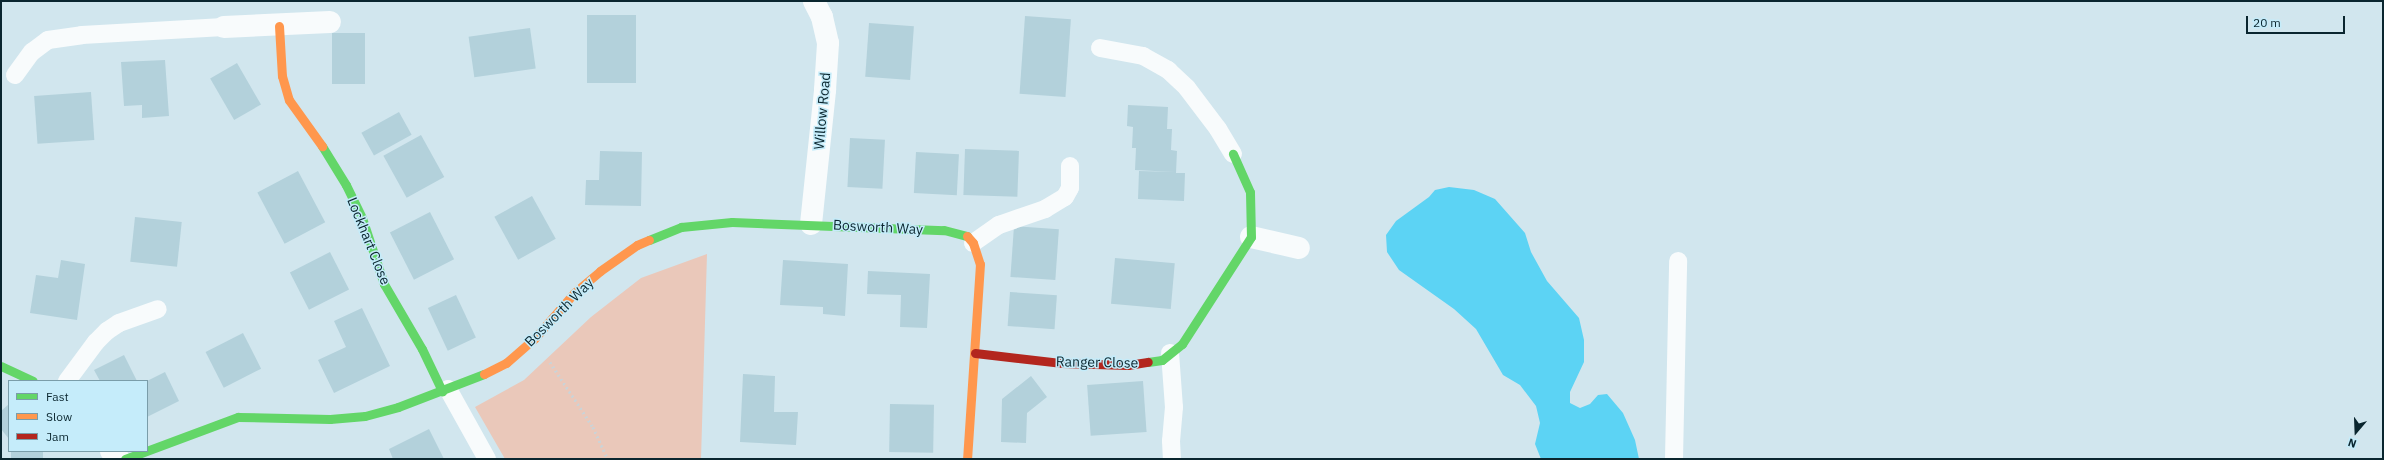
<!DOCTYPE html>
<html>
<head>
<meta charset="utf-8">
<style>
	body { margin:0 }
	#map { position:relative; width:2384px; height:460px; overflow:hidden; background:#d1e6ee; font-family:"IBM Plex Sans",sans-serif }
	div>[style] { position:absolute }
	.green>* { inset:0; background:#eac8ba }
	.water>* { inset:0; background:#5cd3f4 }
	.building>* { inset:0; background:#b3d1db; transform-origin:0 0 }
	.path>* { height:2.5px; margin-top:-1.25px; transform-origin:0; background:repeating-linear-gradient(90deg,#ccd3d6 0 2px,transparent 0 5px) }
	.lane>* { height:18px; margin:-9px; padding:0 9px; transform-origin:9px; border-radius:9px; background:#f8fbfc }
	.street>* { height:22px; margin:-11px; padding:0 11px; transform-origin:11px; border-radius:11px; background:#f8fbfc }
	.fast>* { height:9px; margin:-4.5px; padding:0 4.5px; transform-origin:4.5px; border-radius:4.5px; background:#63d668 }
	.slow>* { height:9px; margin:-4.5px; padding:0 4.5px; transform-origin:4.5px; border-radius:4.5px; background:#ff974d }
	.jam>* { height:9px; margin:-4.5px; padding:0 4.5px; transform-origin:4.5px; border-radius:4.5px; background:#b3261e }
	span { translate:-50% -50%; white-space:nowrap; text-align:center; line-height:1.15; -webkit-text-stroke:3px #c5ecfa; paint-order:stroke }
	.street-label { font-size:14px; color:#0a262f }
	.frame { position:absolute; inset:0; border:2px solid #0a262f; pointer-events:none }
	.legend { position:absolute; left:8px; top:380px; width:140px; height:72px; box-sizing:border-box; background:#c5ecfa; border:1px solid #7a9da9; margin:0; padding:5px 7px; list-style:none; font-size:12px; color:#0a262f }
	.legend li { display:flex; align-items:center; gap:8px; height:20px }
	.legend b { width:20px; border:1px solid #7a9da9 }
	.north { position:absolute; left:2336px; top:412px; width:40px; height:40px; -webkit-text-stroke:3px #c5ecfa; paint-order:stroke; rotate:199deg; font-size:11px; font-weight:700; line-height:16px; text-align:center; color:#0a262f }
	.north::after { content:''; display:block; margin:auto; width:14px; height:18px; background:#0a262f; clip-path:polygon(50% 0,100% 100%,50% 72%,0 100%) }
	.scale { position:absolute; left:2246px; top:16px; width:99px; height:18px; box-sizing:border-box; border:2px solid #0a262f; border-top:0; padding-left:5px; font-size:12px; line-height:14px; white-space:nowrap; color:#0a262f; -webkit-text-stroke:3px #c5ecfa; paint-order:stroke }
</style>
</head>
<body>
<div id="map">
	<div class="green">
		<div style="clip-path:polygon(707px 254px,701px 459px,505px 459px,475px 407px,524px 380px,591px 317px,641px 278px)"></div>
	</div>
	<div class="water">
		<div style="clip-path:polygon(1449px 187px,1474px 190px,1495px 199px,1525px 233px,1531px 252px,1547px 281px,1579px 318px,1584px 340px,1584px 362px,1570px 392px,1570px 403px,1580px 408px,1590px 404px,1598px 395px,1607px 394px,1623px 413px,1635px 440px,1639px 459px,1541px 459px,1535px 444px,1540px 423px,1536px 406px,1520px 385px,1503px 375px,1476px 329px,1454px 309px,1399px 270px,1387px 252px,1386px 235px,1396px 221px,1429px 197px,1435px 190px)"></div>
	</div>
	<div class="building">
		<div style="left:587px;top:15px;width:49px;height:68px"></div>
		<div style="left:1025px;top:16px;width:46px;height:78px;rotate:4deg"></div>
		<div style="left:869px;top:23px;width:45px;height:54px;rotate:4deg"></div>
		<div style="left:530px;top:28px;width:41px;height:62px;rotate:82deg"></div>
		<div style="left:332px;top:33px;width:33px;height:51px"></div>
		<div style="clip-path:polygon(165px 60px,169px 116px,142px 118px,142px 105px,124px 106px,121px 62px)"></div>
		<div style="left:237px;top:63px;width:48px;height:31px;rotate:60deg"></div>
		<div style="left:91px;top:92px;width:48px;height:57px;rotate:86deg"></div>
		<div style="clip-path:polygon(1128px 105px,1168px 107px,1167px 129px,1172px 129px,1171px 150px,1177px 151px,1176px 173px,1185px 173px,1184px 201px,1138px 199px,1139px 171px,1175px 172px,1135px 170px,1136px 148px,1132px 148px,1133px 127px,1127px 126px)"></div>
		<div style="left:399px;top:112px;width:26px;height:43px;rotate:61deg"></div>
		<div style="left:421px;top:135px;width:48px;height:43px;rotate:61deg"></div>
		<div style="left:850px;top:138px;width:35px;height:49px;rotate:3deg"></div>
		<div style="left:965px;top:149px;width:54px;height:46px;rotate:2deg"></div>
		<div style="clip-path:polygon(600px 151px,642px 152px,641px 206px,585px 205px,586px 180px,599px 180px)"></div>
		<div style="left:916px;top:152px;width:43px;height:41px;rotate:3deg"></div>
		<div style="left:298px;top:171px;width:58px;height:46px;rotate:62deg"></div>
		<div style="left:532px;top:196px;width:49px;height:43px;rotate:61deg"></div>
		<div style="left:430px;top:212px;width:53px;height:45px;rotate:63deg"></div>
		<div style="left:135px;top:217px;width:47px;height:45px;rotate:6deg"></div>
		<div style="left:1014px;top:226px;width:45px;height:51px;rotate:4deg"></div>
		<div style="left:330px;top:252px;width:42px;height:45px;rotate:63deg"></div>
		<div style="left:1115px;top:258px;width:60px;height:46px;rotate:5deg"></div>
		<div style="clip-path:polygon(61px 260px,85px 264px,77px 320px,30px 313px,36px 275px,58px 278px)"></div>
		<div style="clip-path:polygon(783px 260px,848px 264px,845px 316px,823px 314px,823px 307px,780px 305px)"></div>
		<div style="clip-path:polygon(868px 271px,930px 274px,927px 328px,900px 327px,901px 295px,867px 294px)"></div>
		<div style="left:1010px;top:292px;width:47px;height:34px;rotate:4deg"></div>
		<div style="left:456px;top:295px;width:47px;height:31px;rotate:65deg"></div>
		<div style="clip-path:polygon(362px 308px,390px 366px,334px 393px,318px 360px,346px 347px,334px 321px)"></div>
		<div style="left:243px;top:333px;width:40px;height:42px;rotate:63deg"></div>
		<div style="clip-path:polygon(124px 355px,137px 381px,100px 381px,94px 370px)"></div>
		<div style="clip-path:polygon(165px 372px,179px 401px,147px 417px,147px 381px)"></div>
		<div style="clip-path:polygon(743px 374px,775px 376px,774px 412px,798px 412px,796px 445px,740px 442px)"></div>
		<div style="clip-path:polygon(1031px 376px,1047px 397px,1027px 413px,1026px 443px,1001px 442px,1002px 399px)"></div>
		<div style="left:1143px;top:381px;width:51px;height:56px;rotate:86deg"></div>
		<div style="clip-path:polygon(9px 404px,9px 439px,1px 429px,1px 411px)"></div>
		<div style="left:890px;top:404px;width:44px;height:48px;rotate:1deg"></div>
		<div style="clip-path:polygon(429px 429px,444px 459px,393px 459px,389px 449px)"></div>
		<div style="left:11px;top:451px;width:32px;height:8px"></div>
	</div>
	<div class="path">
		<div style="left:550px;top:362px;width:78px;rotate:56.5deg"></div>
		<div style="left:593px;top:427px;width:35px;rotate:65deg"></div>
	</div>
	<div class="lane">
		<div style="left:1100px;top:48px;width:44px;rotate:10.5deg"></div>
		<div style="left:1143px;top:56px;width:29px;rotate:29deg"></div>
		<div style="left:1168px;top:70px;width:26px;rotate:43deg"></div>
		<div style="left:1187px;top:88px;width:51px;rotate:52.9deg"></div>
		<div style="left:1218px;top:129px;width:29px;rotate:59deg"></div>
		<div style="left:15px;top:75px;width:29px;rotate:-54deg"></div>
		<div style="left:32px;top:52px;width:20px;rotate:-37deg"></div>
		<div style="left:48px;top:40px;width:34px;rotate:-8deg"></div>
		<div style="left:82px;top:35px;width:142px;rotate:-3.2deg"></div>
		<div style="left:973px;top:243px;width:32px;rotate:-35deg"></div>
		<div style="left:999px;top:225px;width:49px;rotate:-19.2deg"></div>
		<div style="left:1045px;top:209px;width:23px;rotate:-31deg"></div>
		<div style="left:1065px;top:197px;width:10px;rotate:-61deg"></div>
		<div style="left:1070px;top:188px;width:22px;rotate:-90deg"></div>
		<div style="left:1170px;top:353px;width:54px;rotate:85.8deg"></div>
		<div style="left:1174px;top:407px;width:34px;rotate:95deg"></div>
		<div style="left:1171px;top:441px;width:18px;rotate:87deg"></div>
		<div style="left:67px;top:381px;width:49px;rotate:-53.4deg"></div>
		<div style="left:96px;top:342px;width:16px;rotate:-45deg"></div>
		<div style="left:107px;top:331px;width:14px;rotate:-34deg"></div>
		<div style="left:119px;top:323px;width:41px;rotate:-19.7deg"></div>
		<div style="left:448px;top:389px;width:80px;rotate:60.9deg"></div>
		<div style="left:1674px;top:459px;width:198px;rotate:-88.8deg"></div>
	</div>
	<div class="street">
		<div style="left:224px;top:27px;width:106px;rotate:-2.7deg"></div>
		<div style="left:811px;top:224px;width:135px;rotate:-84deg"></div>
		<div style="left:825px;top:90px;width:47px;rotate:-86.3deg"></div>
		<div style="left:828px;top:43px;width:27px;rotate:-103deg"></div>
		<div style="left:822px;top:17px;width:18px;rotate:-117deg"></div>
		<div style="left:1251px;top:237px;width:49px;rotate:12.9deg"></div>
		<div style="left:111px;top:451px;width:11px;rotate:45deg"></div>
	</div>
	<div class="fast">
		<div style="left:322px;top:146px;width:46px;rotate:58.4deg"></div>
		<div style="left:346px;top:185px;width:37px;rotate:64deg"></div>
		<div style="left:362px;top:218px;width:70px;rotate:71.6deg"></div>
		<div style="left:384px;top:284px;width:75px;rotate:59.7deg"></div>
		<div style="left:422px;top:349px;width:47px;rotate:64.5deg"></div>
		<div style="left:649px;top:240px;width:35px;rotate:-22deg"></div>
		<div style="left:681px;top:227px;width:51px;rotate:-5.6deg"></div>
		<div style="left:732px;top:222px;width:212px;rotate:2.2deg"></div>
		<div style="left:944px;top:230px;width:24px;rotate:15deg"></div>
		<div style="left:1148px;top:362px;width:14px;rotate:-8deg"></div>
		<div style="left:1162px;top:360px;width:26px;rotate:-39deg"></div>
		<div style="left:1182px;top:344px;width:127px;rotate:-57.2deg"></div>
		<div style="left:1251px;top:237px;width:45px;rotate:-91.3deg"></div>
		<div style="left:1250px;top:192px;width:42px;rotate:-114.1deg"></div>
		<div style="left:1px;top:366px;width:35px;rotate:25deg"></div>
		<div style="left:125px;top:459px;width:121px;rotate:-20.4deg"></div>
		<div style="left:238px;top:417px;width:92px;rotate:1.2deg"></div>
		<div style="left:330px;top:419px;width:35px;rotate:-5deg"></div>
		<div style="left:365px;top:416px;width:34px;rotate:-15deg"></div>
		<div style="left:398px;top:407px;width:92px;rotate:-21deg"></div>
	</div>
	<div class="slow">
		<div style="left:279px;top:26px;width:50px;rotate:86.6deg"></div>
		<div style="left:282px;top:76px;width:25px;rotate:74deg"></div>
		<div style="left:289px;top:100px;width:57px;rotate:54.3deg"></div>
		<div style="left:967px;top:236px;width:9px;rotate:49deg"></div>
		<div style="left:973px;top:243px;width:22px;rotate:72deg"></div>
		<div style="left:980px;top:264px;width:195px;rotate:93.8deg"></div>
		<div style="left:484px;top:374px;width:25px;rotate:-27deg"></div>
		<div style="left:506px;top:363px;width:37px;rotate:-41deg"></div>
		<div style="left:534px;top:339px;width:61px;rotate:-49deg"></div>
		<div style="left:574px;top:293px;width:34px;rotate:-40deg"></div>
		<div style="left:600px;top:271px;width:45px;rotate:-35.1deg"></div>
		<div style="left:637px;top:245px;width:13px;rotate:-23deg"></div>
	</div>
	<div class="jam">
		<div style="left:975px;top:353px;width:88px;rotate:6.6deg"></div>
		<div style="left:1062px;top:363px;width:66px;rotate:1.7deg"></div>
		<div style="left:1128px;top:365px;width:20px;rotate:-9deg"></div>
	</div>
	<div class="street-label">
		<span style="left:822px;top:111px;rotate:-85deg">Willow Road</span>
		<span style="left:878px;top:227px;rotate:3deg">Bosworth Way</span>
		<span style="left:369px;top:241px;rotate:68deg">Lockhart Close</span>
		<span style="left:559px;top:312px;rotate:-45deg">Bosworth Way</span>
		<span style="left:1097px;top:362px;rotate:1deg">Ranger Close</span>
	</div>
	<div class="frame"></div>
	<ul class="legend">
	<li><b style="height:5px;background:#63d668"></b>Fast</li>
	<li><b style="height:5px;background:#ff974d"></b>Slow</li>
	<li><b style="height:5px;background:#b3261e"></b>Jam</li>
	</ul>
	<div class="north">N</div>
	<div class="scale">20 m</div>
</div>
</body>
</html>
